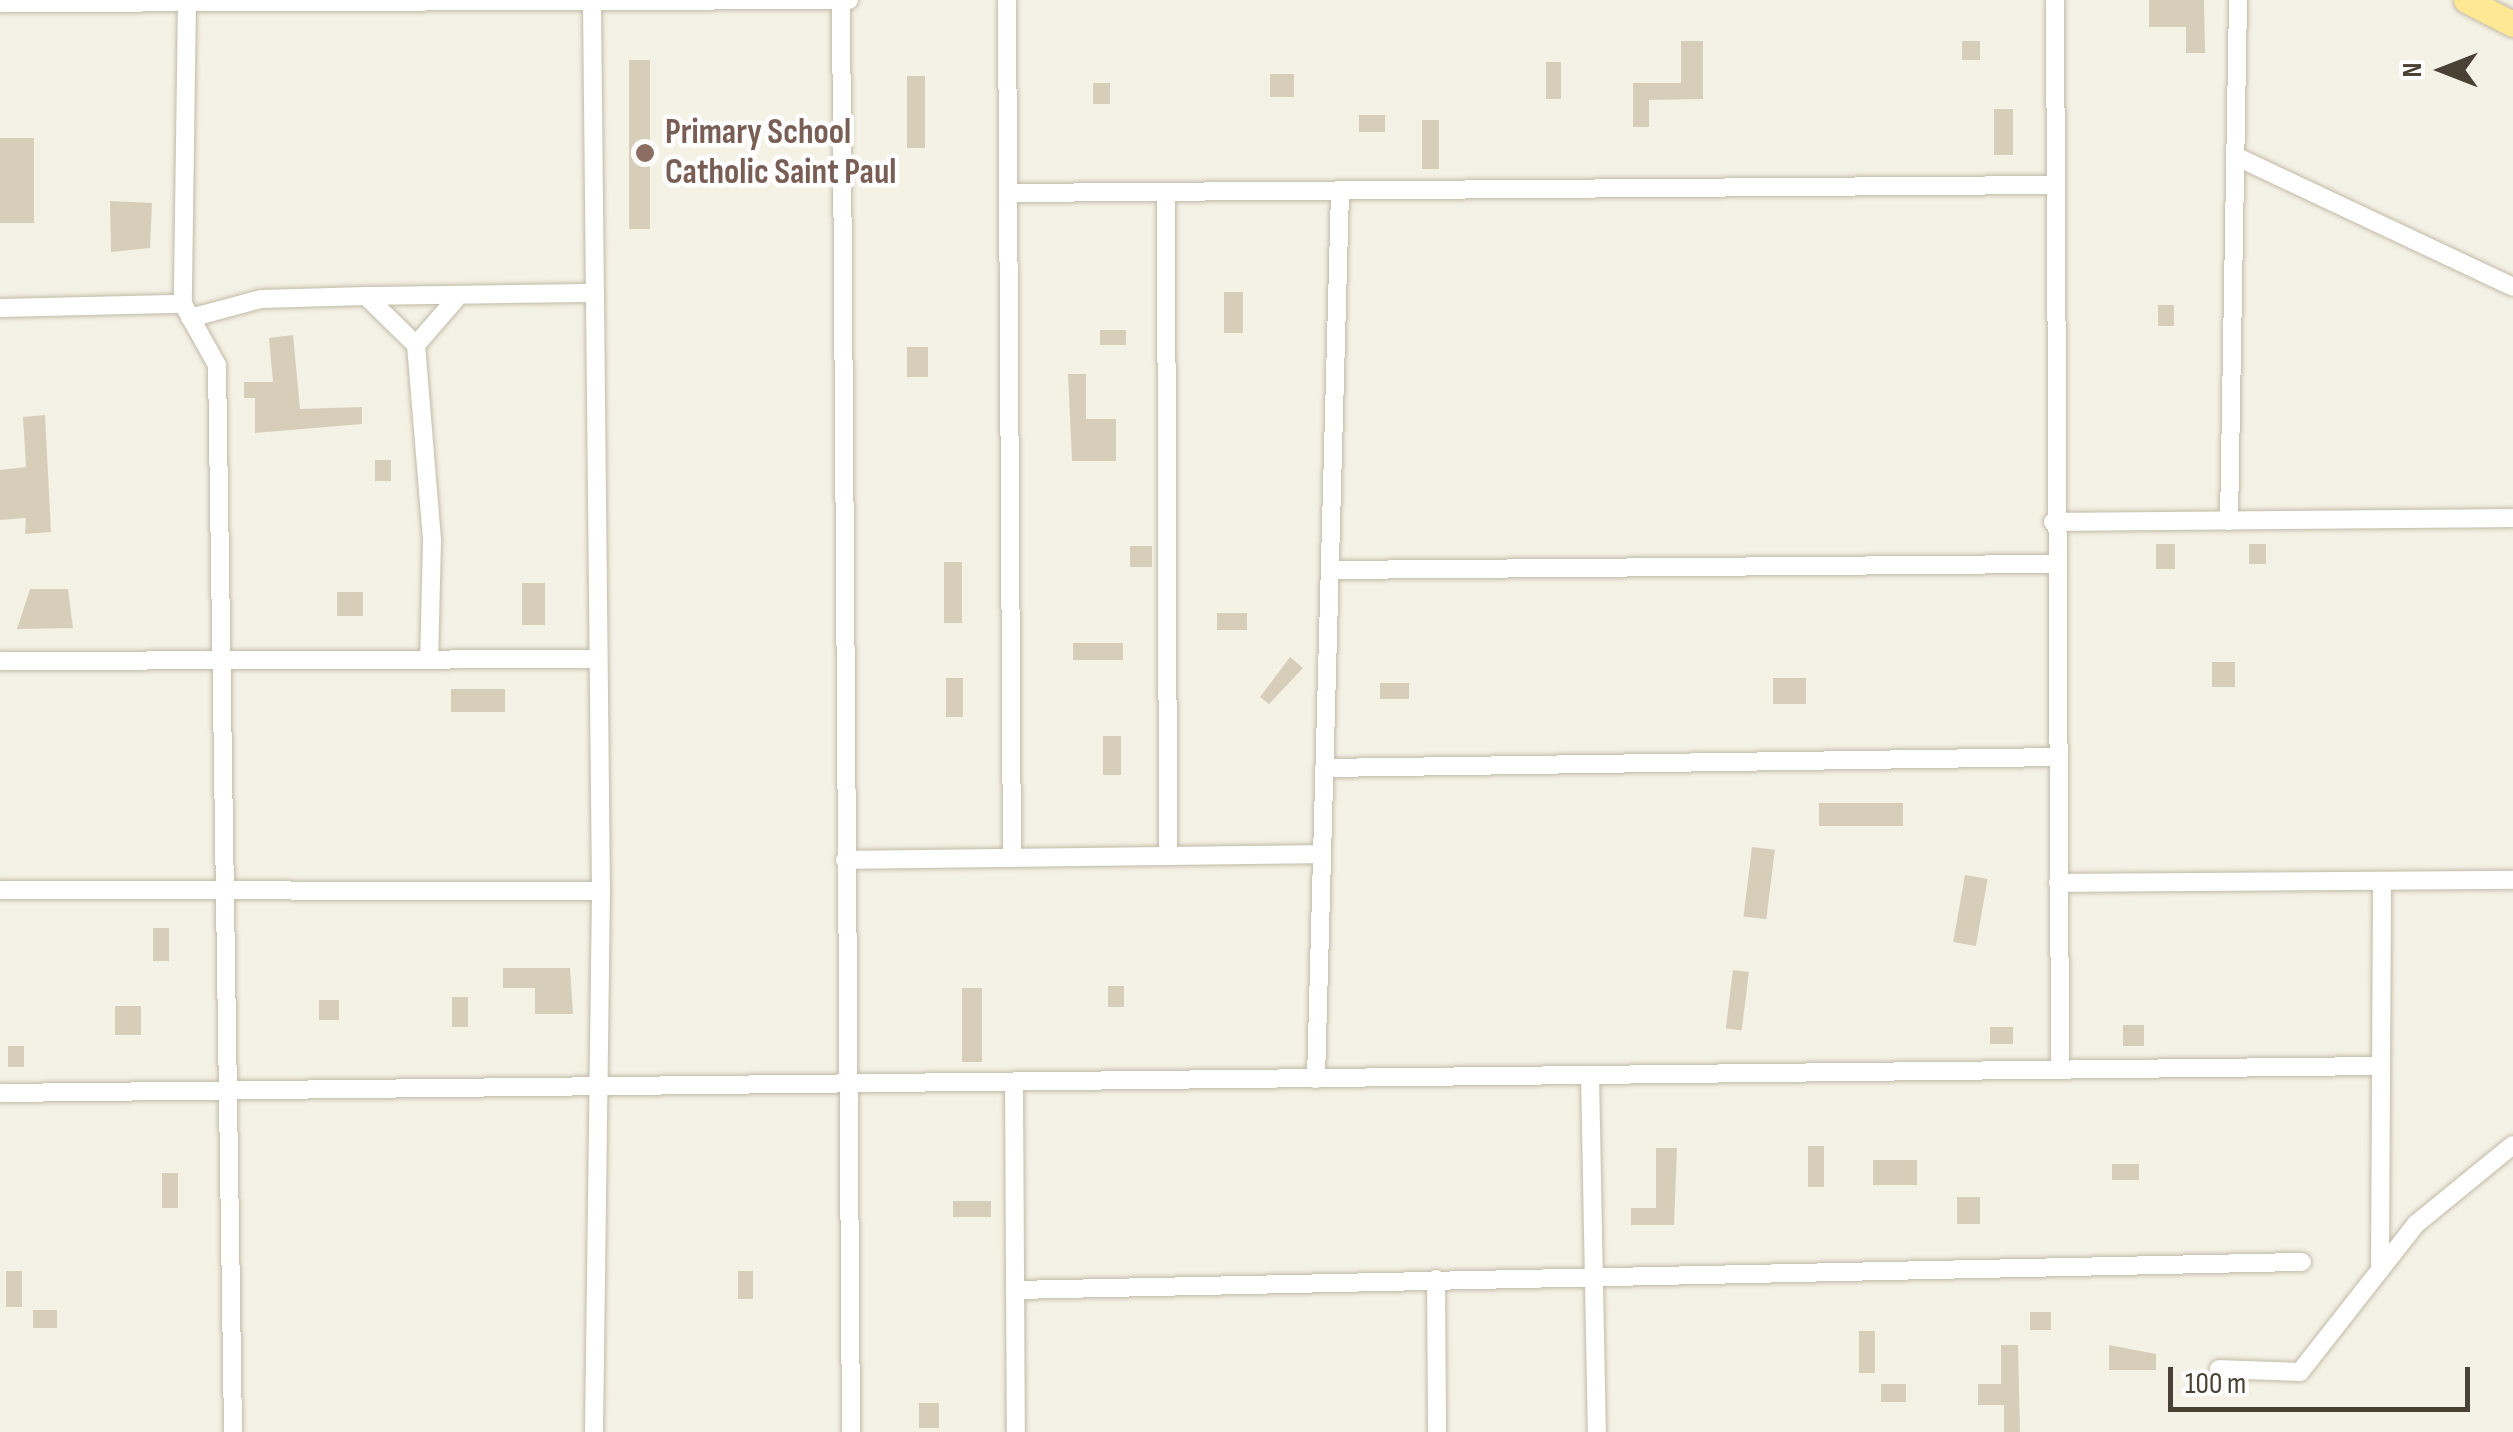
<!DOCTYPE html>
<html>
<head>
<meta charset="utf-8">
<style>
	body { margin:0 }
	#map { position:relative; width:2513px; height:1432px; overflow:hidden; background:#f4f1e5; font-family:"Sofia Sans Condensed",sans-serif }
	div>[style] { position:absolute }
	.building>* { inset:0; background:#d7ceba; transform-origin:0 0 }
	.roads { filter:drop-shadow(0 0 2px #c1baa7) drop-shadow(0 0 2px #c1baa7) }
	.minor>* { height:18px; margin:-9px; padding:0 9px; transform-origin:9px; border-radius:9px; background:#fff }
	.primary>* { height:25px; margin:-12.5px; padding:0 12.5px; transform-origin:12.5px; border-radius:12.5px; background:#ffe894 }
	.dots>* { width:28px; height:28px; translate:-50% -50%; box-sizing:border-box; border:5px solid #fff; border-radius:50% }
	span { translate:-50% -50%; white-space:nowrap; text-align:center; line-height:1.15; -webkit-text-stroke:9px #fff; paint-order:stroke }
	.education-label { font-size:35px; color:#785e54; font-weight:700 }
	.left { translate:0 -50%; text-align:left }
	.north { position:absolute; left:2393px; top:20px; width:100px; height:100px; -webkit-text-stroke:8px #fff; paint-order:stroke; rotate:270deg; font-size:28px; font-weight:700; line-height:40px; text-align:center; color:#484134 }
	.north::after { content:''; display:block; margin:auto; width:35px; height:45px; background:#484134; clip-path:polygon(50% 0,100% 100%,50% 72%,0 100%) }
	.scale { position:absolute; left:2168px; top:1367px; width:302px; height:45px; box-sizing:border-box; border:5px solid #484134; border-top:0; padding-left:12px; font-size:30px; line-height:35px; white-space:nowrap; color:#484134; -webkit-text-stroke:8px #fff; paint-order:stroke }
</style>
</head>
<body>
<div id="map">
	<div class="building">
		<div style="clip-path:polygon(2149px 0,2204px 0,2205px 53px,2186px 53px,2186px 27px,2149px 27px)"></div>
		<div style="clip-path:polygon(1681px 41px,1703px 41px,1703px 99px,1649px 100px,1649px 127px,1633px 127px,1633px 83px,1681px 83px)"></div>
		<div style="left:1962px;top:41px;width:18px;height:19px"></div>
		<div style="left:629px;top:60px;width:21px;height:169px"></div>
		<div style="left:1546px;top:62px;width:15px;height:37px"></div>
		<div style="left:1270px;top:74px;width:24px;height:23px"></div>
		<div style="left:907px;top:76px;width:18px;height:72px"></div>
		<div style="left:1093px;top:83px;width:17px;height:21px"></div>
		<div style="left:1994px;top:109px;width:19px;height:46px"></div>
		<div style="left:1359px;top:115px;width:26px;height:17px"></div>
		<div style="left:1422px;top:120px;width:17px;height:49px"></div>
		<div style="left:0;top:138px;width:34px;height:85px"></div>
		<div style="clip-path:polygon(110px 201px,152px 203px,150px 248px,111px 252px)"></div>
		<div style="left:1224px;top:292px;width:19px;height:41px"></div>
		<div style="left:2158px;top:305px;width:16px;height:21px"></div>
		<div style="left:1100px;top:330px;width:26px;height:15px"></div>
		<div style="clip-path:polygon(293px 335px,300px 409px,362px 407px,362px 424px,255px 433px,255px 398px,244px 398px,244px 382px,273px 382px,269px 338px)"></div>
		<div style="left:907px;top:347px;width:21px;height:30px"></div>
		<div style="clip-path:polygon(1068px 374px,1086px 374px,1086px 419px,1116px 419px,1116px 461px,1072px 461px)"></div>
		<div style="clip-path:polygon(45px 415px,51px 532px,25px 534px,26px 518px,0 520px,0 470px,26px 467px,23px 417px)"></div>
		<div style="left:375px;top:460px;width:16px;height:21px"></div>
		<div style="left:2156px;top:544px;width:19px;height:25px"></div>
		<div style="left:2249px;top:544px;width:17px;height:20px"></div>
		<div style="left:1130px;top:546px;width:22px;height:21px"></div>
		<div style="left:944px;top:562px;width:18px;height:61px"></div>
		<div style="left:522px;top:583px;width:23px;height:42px"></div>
		<div style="clip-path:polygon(30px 589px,68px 589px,73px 628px,17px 629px)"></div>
		<div style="left:337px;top:592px;width:26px;height:24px"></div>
		<div style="left:1217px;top:613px;width:30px;height:17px"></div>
		<div style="left:1123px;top:643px;width:17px;height:50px;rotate:90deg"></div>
		<div style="clip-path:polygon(1290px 657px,1303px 668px,1269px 704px,1260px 697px)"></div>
		<div style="left:2212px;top:662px;width:23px;height:25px"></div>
		<div style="left:946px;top:678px;width:17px;height:39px"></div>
		<div style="left:1773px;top:678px;width:33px;height:26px"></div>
		<div style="left:1380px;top:683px;width:29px;height:16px"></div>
		<div style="left:451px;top:689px;width:54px;height:23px"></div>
		<div style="left:1103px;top:736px;width:18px;height:39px"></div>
		<div style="left:1819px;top:803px;width:84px;height:23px"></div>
		<div style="left:1752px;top:847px;width:23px;height:70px;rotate:7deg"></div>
		<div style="left:1965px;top:875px;width:23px;height:68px;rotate:10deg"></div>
		<div style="left:153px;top:928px;width:16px;height:33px"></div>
		<div style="clip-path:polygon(503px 968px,570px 968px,573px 1014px,535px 1014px,535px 988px,503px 988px)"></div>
		<div style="left:1733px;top:970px;width:16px;height:59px;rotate:7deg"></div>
		<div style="left:1108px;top:986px;width:16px;height:21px"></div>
		<div style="left:962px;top:988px;width:20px;height:74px"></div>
		<div style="left:452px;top:997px;width:16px;height:30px"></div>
		<div style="left:319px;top:1000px;width:20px;height:20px"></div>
		<div style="left:115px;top:1006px;width:26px;height:29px"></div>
		<div style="left:2123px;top:1025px;width:21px;height:21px"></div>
		<div style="left:1990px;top:1027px;width:23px;height:17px"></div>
		<div style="left:8px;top:1046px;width:16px;height:21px"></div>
		<div style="left:1808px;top:1146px;width:16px;height:41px"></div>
		<div style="clip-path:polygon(1656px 1148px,1677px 1148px,1674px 1225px,1631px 1225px,1631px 1208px,1656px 1208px)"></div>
		<div style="left:1873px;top:1160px;width:44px;height:25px"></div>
		<div style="left:2112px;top:1164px;width:27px;height:16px"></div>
		<div style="left:162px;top:1173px;width:16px;height:35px"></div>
		<div style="left:1957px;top:1197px;width:23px;height:27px"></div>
		<div style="left:953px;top:1201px;width:38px;height:16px"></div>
		<div style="left:6px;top:1271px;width:16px;height:36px"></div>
		<div style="left:738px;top:1271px;width:15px;height:28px"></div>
		<div style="left:33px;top:1310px;width:24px;height:18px"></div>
		<div style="left:2030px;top:1312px;width:21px;height:18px"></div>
		<div style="left:1859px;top:1331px;width:16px;height:42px"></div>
		<div style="clip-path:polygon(2001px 1345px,2018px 1345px,2020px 1432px,2004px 1432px,2004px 1405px,1978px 1405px,1978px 1384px,2001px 1384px)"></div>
		<div style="clip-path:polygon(2109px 1345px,2156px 1354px,2156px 1370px,2109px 1370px)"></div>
		<div style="left:1881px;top:1384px;width:25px;height:18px"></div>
		<div style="left:919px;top:1403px;width:20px;height:25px"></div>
	</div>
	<div class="roads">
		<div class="minor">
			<div style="left:187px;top:0;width:304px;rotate:90.8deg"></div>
			<div style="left:183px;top:304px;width:70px;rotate:60.9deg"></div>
			<div style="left:217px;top:365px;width:1067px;rotate:89.14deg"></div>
			<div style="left:841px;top:0;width:1432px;rotate:89.6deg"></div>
			<div style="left:1007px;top:0;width:858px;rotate:89.67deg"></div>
			<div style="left:2055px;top:0;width:1069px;rotate:89.73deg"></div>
			<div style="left:0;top:3px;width:849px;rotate:-0.2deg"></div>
			<div style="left:592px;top:3px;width:888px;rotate:89.42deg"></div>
			<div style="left:601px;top:891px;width:541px;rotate:90.74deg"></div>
			<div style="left:2235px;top:156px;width:307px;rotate:25.2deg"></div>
			<div style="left:1166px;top:192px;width:664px;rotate:89.83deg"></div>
			<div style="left:1010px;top:193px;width:1040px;rotate:-0.44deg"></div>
			<div style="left:366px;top:296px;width:229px;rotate:-0.8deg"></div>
			<div style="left:0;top:308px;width:183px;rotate:-1.3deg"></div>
			<div style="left:190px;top:318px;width:73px;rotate:-15deg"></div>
			<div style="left:261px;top:299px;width:105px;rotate:-1.6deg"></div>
			<div style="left:366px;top:296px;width:70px;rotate:44.4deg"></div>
			<div style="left:416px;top:345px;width:197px;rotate:85.3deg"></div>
			<div style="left:432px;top:541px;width:119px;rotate:91.4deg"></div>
			<div style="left:416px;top:345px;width:60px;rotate:-49.1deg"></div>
			<div style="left:2229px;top:521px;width:521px;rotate:-89.01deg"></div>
			<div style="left:2053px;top:522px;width:460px;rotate:-0.5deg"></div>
			<div style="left:1330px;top:570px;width:723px;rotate:-0.48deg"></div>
			<div style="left:0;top:661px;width:598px;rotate:-0.19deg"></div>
			<div style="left:1325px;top:768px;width:731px;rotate:-0.86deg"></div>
			<div style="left:845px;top:860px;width:477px;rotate:-0.7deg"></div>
			<div style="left:2058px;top:883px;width:455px;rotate:-0.4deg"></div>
			<div style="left:0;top:890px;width:601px;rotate:0.1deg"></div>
			<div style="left:1590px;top:1075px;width:357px;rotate:88.9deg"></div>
			<div style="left:1316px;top:1079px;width:889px;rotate:-88.45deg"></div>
			<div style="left:1014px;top:1082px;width:350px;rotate:89.7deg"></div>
			<div style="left:0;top:1093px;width:2381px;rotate:-0.65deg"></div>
			<div style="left:2380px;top:1270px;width:389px;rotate:-89.7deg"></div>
			<div style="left:1436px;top:1279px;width:153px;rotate:89.6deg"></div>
			<div style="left:1015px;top:1290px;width:1287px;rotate:-1.25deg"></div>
			<div style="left:2219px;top:1369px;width:81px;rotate:2.1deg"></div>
			<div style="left:2300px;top:1372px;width:188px;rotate:-51.9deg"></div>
			<div style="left:2416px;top:1224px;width:125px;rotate:-39.2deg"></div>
		</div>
		<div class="primary">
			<div style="left:2466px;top:0;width:53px;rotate:27.1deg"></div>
		</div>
	</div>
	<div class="dots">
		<div style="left:645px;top:153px;background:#8d6e63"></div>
	</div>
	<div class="education-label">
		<span class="left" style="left:665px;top:153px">Primary School<br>Catholic Saint Paul</span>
	</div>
	<div class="north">N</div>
	<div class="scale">100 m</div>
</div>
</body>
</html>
